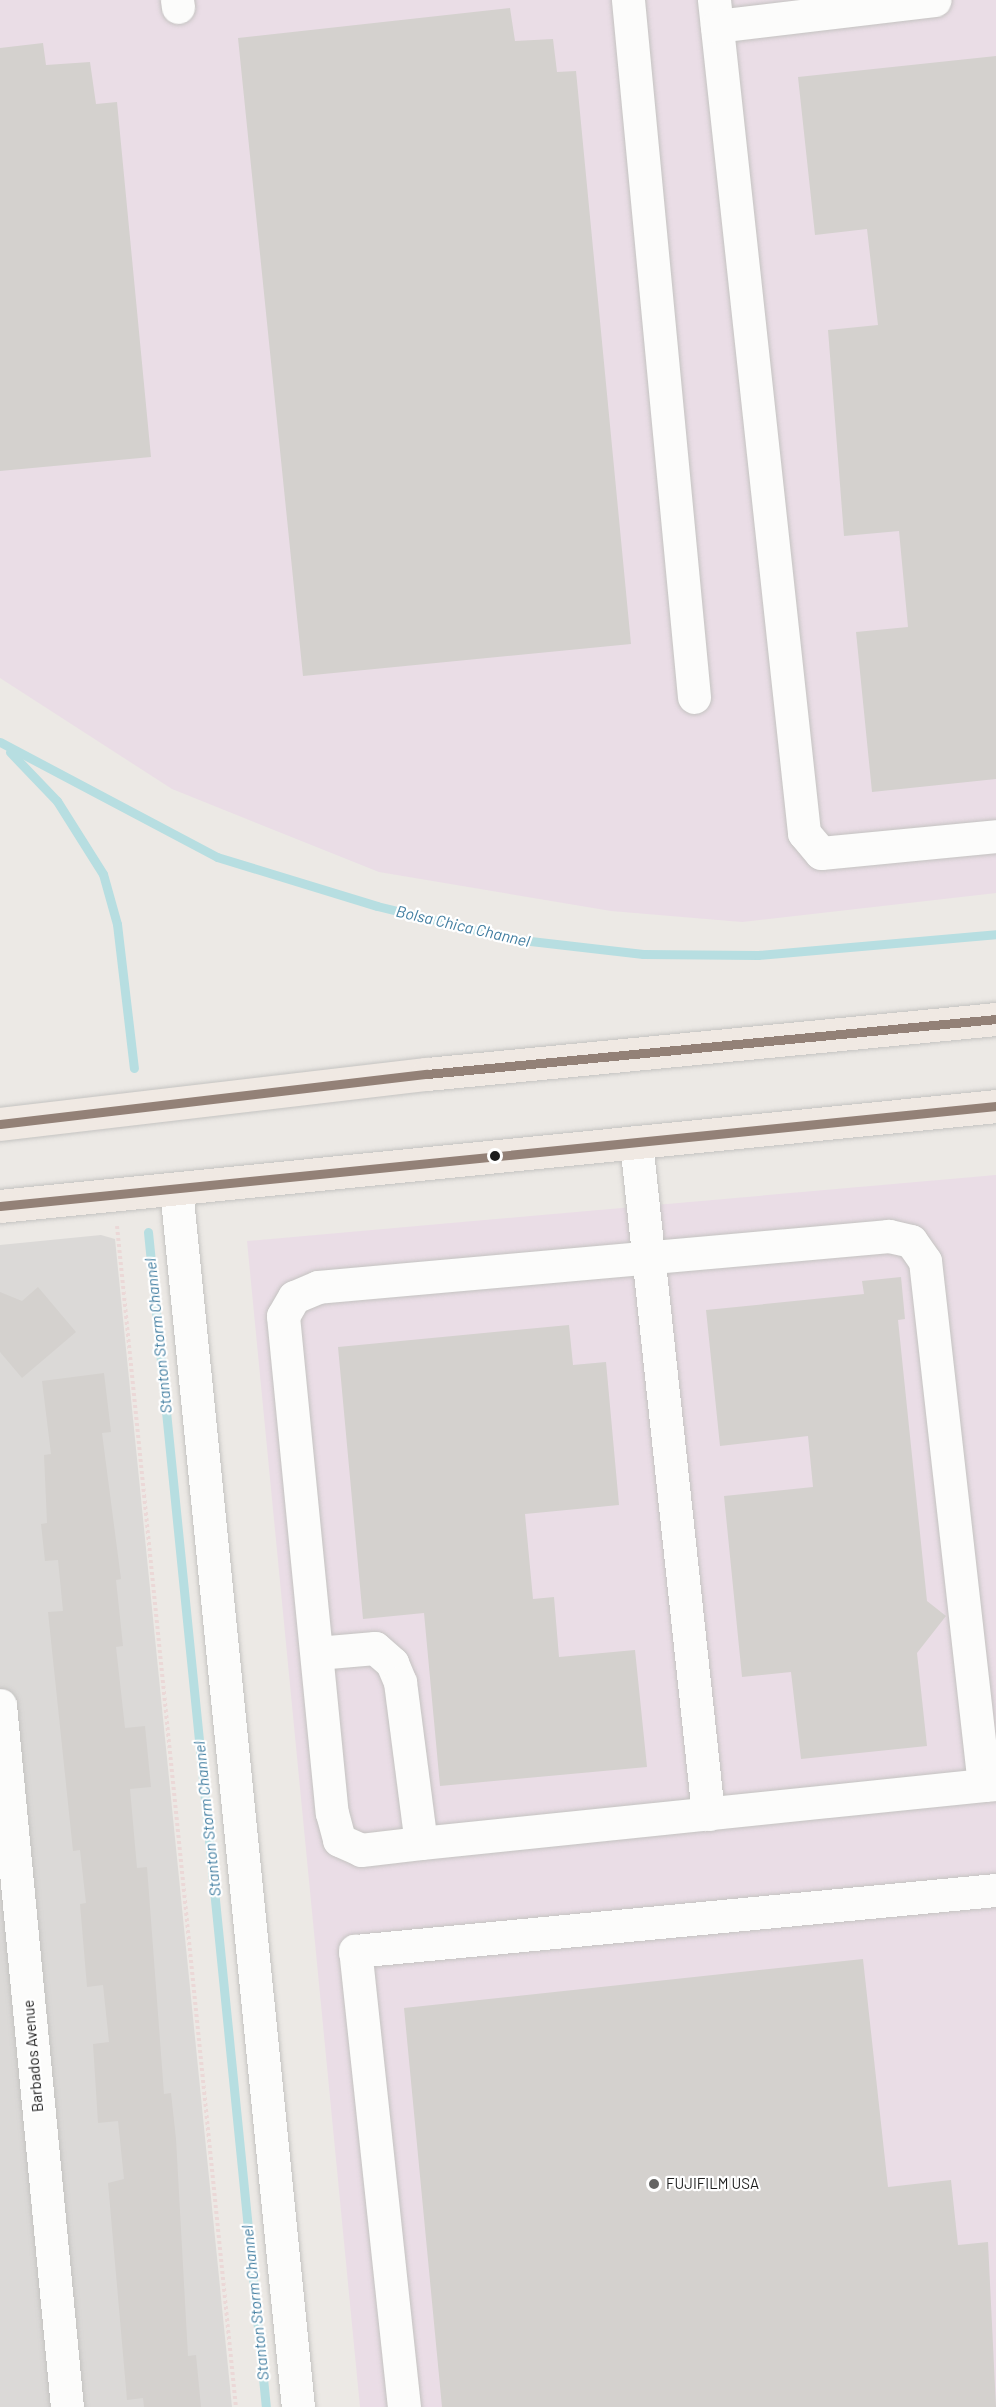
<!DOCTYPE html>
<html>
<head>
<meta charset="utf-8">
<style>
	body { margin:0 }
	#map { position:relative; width:996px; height:2407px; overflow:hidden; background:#ece9e5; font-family:Barlow,sans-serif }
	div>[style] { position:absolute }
	.residential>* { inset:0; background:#dbd9d7 }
	.industrial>* { inset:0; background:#eadde6 }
	.stream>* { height:9px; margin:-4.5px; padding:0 4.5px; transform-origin:4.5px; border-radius:4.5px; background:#b7dee1 }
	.building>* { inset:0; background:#d4d1ce }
	.path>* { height:4px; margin-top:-2px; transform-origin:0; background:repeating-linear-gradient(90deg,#ebd8d7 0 3px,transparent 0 6px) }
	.roads { filter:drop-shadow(0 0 2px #c4c3c1) drop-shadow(0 0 2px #c4c3c1) }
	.minor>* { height:33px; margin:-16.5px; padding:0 16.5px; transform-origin:16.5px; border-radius:16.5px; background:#fcfcfb }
	.major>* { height:33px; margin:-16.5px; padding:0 16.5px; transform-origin:16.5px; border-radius:16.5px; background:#f0e9e3 }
	.bus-1>* { height:9px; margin:-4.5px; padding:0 4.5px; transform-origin:4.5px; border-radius:4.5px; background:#938177 }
	.dots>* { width:16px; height:16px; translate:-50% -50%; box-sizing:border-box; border:3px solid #fff; border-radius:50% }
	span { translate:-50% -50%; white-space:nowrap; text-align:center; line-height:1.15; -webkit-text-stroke:4.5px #fff; paint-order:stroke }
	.street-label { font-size:15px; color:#1d1d1d }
	.poi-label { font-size:15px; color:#1d1d1d }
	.left { translate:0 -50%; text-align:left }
	.water-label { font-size:16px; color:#407da0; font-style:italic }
</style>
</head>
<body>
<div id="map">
	<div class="residential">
		<div style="clip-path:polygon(101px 1235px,115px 1239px,232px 2407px,0 2407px,0 1245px)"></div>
	</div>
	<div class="industrial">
		<div style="clip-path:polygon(0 0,996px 0,996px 893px,742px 922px,611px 911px,379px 872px,172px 789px,0 678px)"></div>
		<div style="clip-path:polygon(996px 1175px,996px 2407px,360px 2407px,247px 1241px)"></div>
	</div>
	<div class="stream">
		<div style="left:0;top:742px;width:246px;rotate:27.9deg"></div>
		<div style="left:217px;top:857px;width:167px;rotate:17deg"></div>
		<div style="left:377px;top:906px;width:140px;rotate:13.6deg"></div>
		<div style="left:513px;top:939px;width:131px;rotate:6.6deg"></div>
		<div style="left:643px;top:954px;width:115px;rotate:0.5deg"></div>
		<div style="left:758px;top:955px;width:239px;rotate:-5deg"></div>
		<div style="left:10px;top:752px;width:68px;rotate:46.2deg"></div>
		<div style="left:57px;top:801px;width:86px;rotate:57.8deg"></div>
		<div style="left:103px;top:874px;width:52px;rotate:74.4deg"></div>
		<div style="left:117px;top:924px;width:145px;rotate:83.3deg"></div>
		<div style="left:148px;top:1232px;width:1181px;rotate:84.27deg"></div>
	</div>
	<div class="building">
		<div style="clip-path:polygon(510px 8px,515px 41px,553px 39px,557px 72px,576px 71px,631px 644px,303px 676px,238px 38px)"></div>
		<div style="clip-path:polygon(43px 43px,46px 65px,90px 62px,96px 104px,117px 102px,151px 457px,0 471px,0 48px)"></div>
		<div style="clip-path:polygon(996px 56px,996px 779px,872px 792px,856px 632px,908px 627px,899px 531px,844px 536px,828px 330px,878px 325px,867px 229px,815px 235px,798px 77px)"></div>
		<div style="clip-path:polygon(901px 1277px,905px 1319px,898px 1320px,927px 1601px,946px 1616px,917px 1653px,927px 1746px,801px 1759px,791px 1672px,742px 1677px,724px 1496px,813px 1487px,808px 1436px,720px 1446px,706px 1310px,864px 1294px,862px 1281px)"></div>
		<div style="clip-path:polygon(38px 1287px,76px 1332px,22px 1378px,0 1352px,0 1292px,22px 1301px)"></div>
		<div style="clip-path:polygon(569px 1325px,573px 1365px,606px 1362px,619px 1505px,525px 1514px,533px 1599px,554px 1597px,559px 1657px,635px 1650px,647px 1767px,440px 1786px,424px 1613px,363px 1619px,338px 1347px)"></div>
		<div style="clip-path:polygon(104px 1373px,111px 1432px,102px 1433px,121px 1579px,116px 1580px,123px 1646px,116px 1647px,125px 1728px,145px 1726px,151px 1787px,130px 1789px,137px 1868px,147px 1867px,164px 2094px,171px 2093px,176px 2139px,188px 2356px,196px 2355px,201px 2407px,144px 2407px,143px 2398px,127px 2400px,108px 2183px,124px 2179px,118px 2121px,98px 2123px,93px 2044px,109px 2042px,103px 1985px,87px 1987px,80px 1904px,86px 1903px,80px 1850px,73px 1851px,48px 1612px,63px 1611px,58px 1560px,45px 1561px,41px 1524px,47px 1523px,44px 1455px,51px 1454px,42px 1381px)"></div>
		<div style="clip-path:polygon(863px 1959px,888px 2187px,951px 2180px,958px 2245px,988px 2242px,996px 2407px,442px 2407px,404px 2008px)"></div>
	</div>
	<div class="path">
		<div style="left:117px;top:1226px;width:1187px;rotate:84.25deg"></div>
	</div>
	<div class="roads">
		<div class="minor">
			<div style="left:177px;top:0;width:7px;rotate:82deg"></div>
			<div style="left:628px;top:0;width:700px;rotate:84.59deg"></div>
			<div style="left:714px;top:0;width:838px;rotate:83.83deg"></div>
			<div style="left:804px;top:833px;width:26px;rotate:50deg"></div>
			<div style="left:821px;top:853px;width:176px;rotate:-5.5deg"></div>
			<div style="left:717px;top:26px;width:219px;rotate:-6.8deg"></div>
			<div style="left:636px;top:1142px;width:676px;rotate:83.88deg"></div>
			<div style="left:176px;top:1189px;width:1224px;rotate:84.28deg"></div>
			<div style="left:317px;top:1653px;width:58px;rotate:-4.9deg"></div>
			<div style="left:375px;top:1648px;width:23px;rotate:41deg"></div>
			<div style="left:392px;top:1663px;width:21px;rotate:67deg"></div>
			<div style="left:400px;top:1682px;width:162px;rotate:82.6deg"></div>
			<div style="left:0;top:1705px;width:705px;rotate:84.55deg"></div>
			<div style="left:984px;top:1785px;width:527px;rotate:-96.42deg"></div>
			<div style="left:925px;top:1261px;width:24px;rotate:-125deg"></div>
			<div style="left:911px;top:1241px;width:23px;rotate:-167deg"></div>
			<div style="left:889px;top:1236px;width:573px;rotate:174.9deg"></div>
			<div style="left:318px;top:1287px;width:26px;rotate:157deg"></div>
			<div style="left:294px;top:1297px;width:22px;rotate:120deg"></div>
			<div style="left:283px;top:1316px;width:499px;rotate:84.4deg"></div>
			<div style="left:332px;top:1813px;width:28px;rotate:75deg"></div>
			<div style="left:339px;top:1840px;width:24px;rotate:24deg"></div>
			<div style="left:361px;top:1850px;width:60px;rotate:-6.7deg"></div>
			<div style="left:421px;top:1843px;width:566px;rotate:-5.88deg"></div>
			<div style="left:984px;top:1785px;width:12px;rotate:-5deg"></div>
			<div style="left:404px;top:2407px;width:459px;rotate:-96.1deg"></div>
			<div style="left:355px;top:1951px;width:644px;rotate:-5.44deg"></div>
		</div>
		<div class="major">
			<div style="left:0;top:1124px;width:430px;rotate:-6.7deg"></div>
			<div style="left:427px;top:1074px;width:572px;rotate:-5.52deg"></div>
			<div style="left:0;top:1206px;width:1001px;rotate:-5.73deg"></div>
		</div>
	</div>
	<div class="bus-1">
		<div style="left:0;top:1124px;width:430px;rotate:-6.7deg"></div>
		<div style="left:427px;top:1074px;width:572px;rotate:-5.52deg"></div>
		<div style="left:0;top:1206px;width:1001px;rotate:-5.73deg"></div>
	</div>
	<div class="dots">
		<div style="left:495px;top:1156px;background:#1d1d1d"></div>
		<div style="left:654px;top:2184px;background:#656463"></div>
	</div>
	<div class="street-label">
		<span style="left:33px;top:2056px;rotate:-95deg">Barbados Avenue</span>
	</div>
	<div class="poi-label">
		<span class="left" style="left:666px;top:2184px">FUJIFILM USA</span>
	</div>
	<div class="water-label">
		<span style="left:463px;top:926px;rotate:13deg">Bolsa Chica Channel</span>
		<span style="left:158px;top:1336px;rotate:-96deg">Stanton Storm Channel</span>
		<span style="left:207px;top:1819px;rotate:-96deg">Stanton Storm Channel</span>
		<span style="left:255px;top:2303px;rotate:-96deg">Stanton Storm Channel</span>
	</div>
</div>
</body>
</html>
